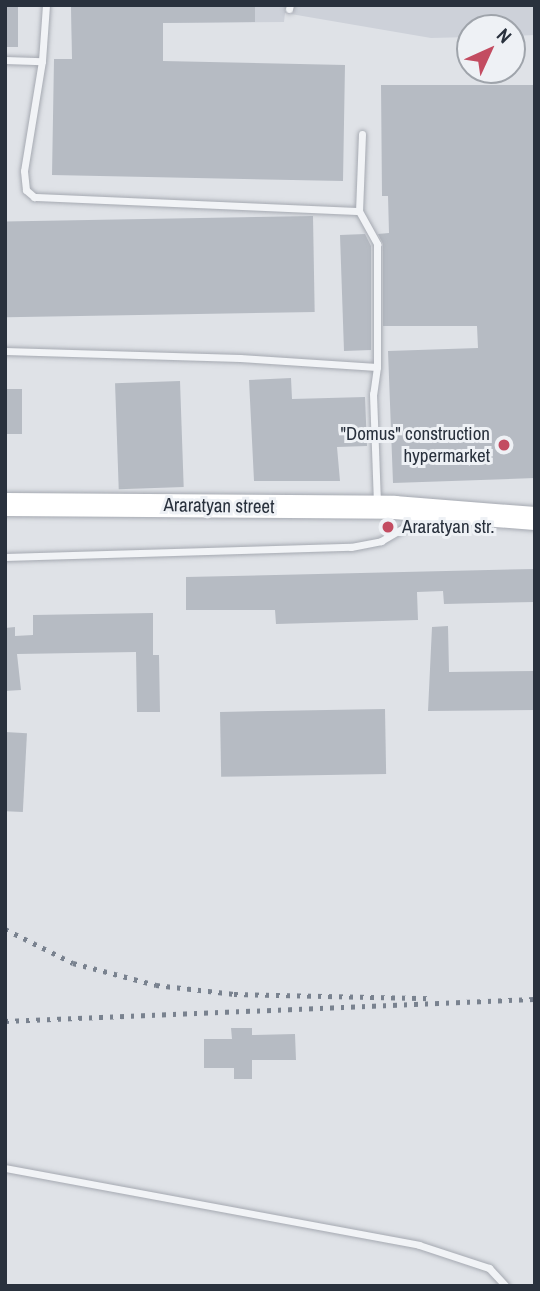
<!DOCTYPE html>
<html>
<head>
<meta charset="utf-8">
<style>
	body { margin:0 }
	#map { position:relative; width:540px; height:1291px; overflow:hidden; background:#dfe2e7; font-family:"Archivo Narrow",sans-serif }
	div>[style] { position:absolute }
	.built>* { inset:0; background:#cdd1d9 }
	.building>* { inset:0; background:#b6bbc3; transform-origin:0 0 }
	.roads { filter:drop-shadow(0 0 2px #a5a9b1) drop-shadow(0 0 2px #a5a9b1) }
	.service>* { height:7px; margin:-3.5px; padding:0 3.5px; transform-origin:3.5px; border-radius:3.5px; background:#f1f3f6 }
	.primary>* { height:23px; margin:-11.5px; padding:0 11.5px; transform-origin:11.5px; border-radius:11.5px; background:#fff }
	.rail>* { height:5px; margin-top:-2.5px; transform-origin:0; background:repeating-linear-gradient(90deg,#79828f 0 3.5px,transparent 0 10.5px) }
	.dots>* { width:19px; height:19px; translate:-50% -50%; box-sizing:border-box; border:4px solid #eef1f5; border-radius:50% }
	span { translate:-50% -50%; white-space:nowrap; text-align:center; line-height:1.15; -webkit-text-stroke:6px #eef1f5; paint-order:stroke }
	.poi-label { font-size:19px; color:#29313d }
	.right { translate:-100% -50%; text-align:right }
	.left { translate:0 -50%; text-align:left }
	.street-label { font-size:19px; color:#29313d }
	.frame { position:absolute; inset:0; border:7px solid #29313d; pointer-events:none }
	.north { position:absolute; left:456px; top:14px; width:70px; height:70px; box-sizing:border-box; background:#eef1f5; border:2px solid #9fa4ab; border-radius:50%; rotate:45deg; font-size:19px; font-weight:700; line-height:28px; text-align:center; color:#29313d }
	.north::after { content:''; display:block; margin:auto; width:24px; height:32px; background:#c34c61; clip-path:polygon(50% 0,100% 100%,50% 72%,0 100%) }
</style>
</head>
<body>
<div id="map">
	<div class="built">
		<div style="clip-path:polygon(71px 5px,535px 5px,535px 35px,512px 36px,512px 28px,470px 28px,470px 37px,431px 38px,285px 13px,284px 22px,163px 23px,163px 41px,72px 42px)"></div>
	</div>
	<div class="building">
		<div style="left:5px;top:5px;width:13px;height:42px"></div>
		<div style="clip-path:polygon(71px 5px,255px 5px,255px 22px,163px 23px,163px 61px,345px 65px,343px 181px,52px 175px,54px 59px,72px 59px)"></div>
		<div style="clip-path:polygon(381px 85px,535px 85px,535px 478px,393px 483px,388px 351px,478px 348px,477px 326px,383px 326px,383px 244px,378px 234px,389px 233px,388px 196px,382px 196px)"></div>
		<div style="left:313px;top:216px;width:96px;height:308px;rotate:89deg"></div>
		<div style="clip-path:polygon(365px 234px,371px 246px,371px 350px,344px 351px,340px 235px)"></div>
		<div style="clip-path:polygon(291px 378px,292px 399px,365px 397px,367px 446px,337px 447px,340px 481px,254px 481px,249px 380px)"></div>
		<div style="left:180px;top:381px;width:106px;height:65px;rotate:88deg"></div>
		<div style="left:5px;top:389px;width:17px;height:45px"></div>
		<div style="clip-path:polygon(535px 569px,535px 602px,444px 604px,443px 591px,417px 592px,418px 620px,276px 624px,275px 610px,186px 610px,186px 577px)"></div>
		<div style="clip-path:polygon(153px 613px,153px 655px,159px 655px,160px 712px,137px 712px,136px 652px,17px 654px,21px 690px,5px 691px,5px 628px,15px 627px,15px 636px,33px 635px,33px 615px)"></div>
		<div style="clip-path:polygon(448px 626px,449px 672px,535px 671px,535px 710px,428px 711px,432px 627px)"></div>
		<div style="left:385px;top:709px;width:65px;height:165px;rotate:89deg"></div>
		<div style="left:5px;top:732px;width:22px;height:79px;rotate:3deg"></div>
		<div style="clip-path:polygon(231px 1028px,252px 1028px,252px 1035px,295px 1034px,296px 1060px,252px 1060px,252px 1079px,234px 1079px,234px 1068px,204px 1068px,204px 1039px,232px 1039px)"></div>
	</div>
	<div class="roads">
		<div class="service">
			<div style="left:46px;top:5px;width:56px;rotate:94.1deg"></div>
			<div style="left:42px;top:61px;width:111px;rotate:99.3deg"></div>
			<div style="left:24px;top:171px;width:19px;rotate:84deg"></div>
			<div style="left:26px;top:190px;width:11px;rotate:41deg"></div>
			<div style="left:34px;top:197px;width:325px;rotate:2.5deg"></div>
			<div style="left:289px;top:9px;width:4px;rotate:-76deg"></div>
			<div style="left:5px;top:60px;width:37px;rotate:2deg"></div>
			<div style="left:362px;top:134px;width:77px;rotate:92.2deg"></div>
			<div style="left:359px;top:211px;width:38px;rotate:61deg"></div>
			<div style="left:377px;top:244px;width:123px;rotate:90deg"></div>
			<div style="left:5px;top:351px;width:235px;rotate:1.7deg"></div>
			<div style="left:240px;top:358px;width:137px;rotate:3.8deg"></div>
			<div style="left:377px;top:367px;width:27px;rotate:98deg"></div>
			<div style="left:373px;top:394px;width:111px;rotate:87.9deg"></div>
			<div style="left:5px;top:557px;width:346px;rotate:-1.7deg"></div>
			<div style="left:351px;top:547px;width:31px;rotate:-11deg"></div>
			<div style="left:381px;top:541px;width:50px;rotate:-30.2deg"></div>
			<div style="left:5px;top:1168px;width:421px;rotate:10.5deg"></div>
			<div style="left:419px;top:1245px;width:74px;rotate:18.2deg"></div>
			<div style="left:489px;top:1268px;width:25px;rotate:47deg"></div>
		</div>
		<div class="primary">
			<div style="left:5px;top:504px;width:389px;rotate:0.4deg"></div>
			<div style="left:394px;top:507px;width:141px;rotate:4.5deg"></div>
		</div>
	</div>
	<div class="rail">
		<div style="left:5px;top:929px;width:76px;rotate:26.6deg"></div>
		<div style="left:73px;top:963px;width:86px;rotate:14.8deg"></div>
		<div style="left:156px;top:985px;width:79px;rotate:6.6deg"></div>
		<div style="left:234px;top:994px;width:197px;rotate:1.2deg"></div>
		<div style="left:5px;top:1021px;width:530px;rotate:-2.38deg"></div>
	</div>
	<div class="dots">
		<div style="left:504px;top:445px;background:#c34c61"></div>
		<div style="left:388px;top:527px;background:#c34c61"></div>
	</div>
	<div class="poi-label">
		<span class="right" style="left:490px;top:445px">"Domus" construction<br>hypermarket</span>
		<span class="left" style="left:402px;top:527px">Araratyan str.</span>
	</div>
	<div class="street-label">
		<span style="left:219px;top:506px;rotate:1deg">Araratyan street</span>
	</div>
	<div class="frame"></div>
	<div class="north">N</div>
</div>
</body>
</html>
